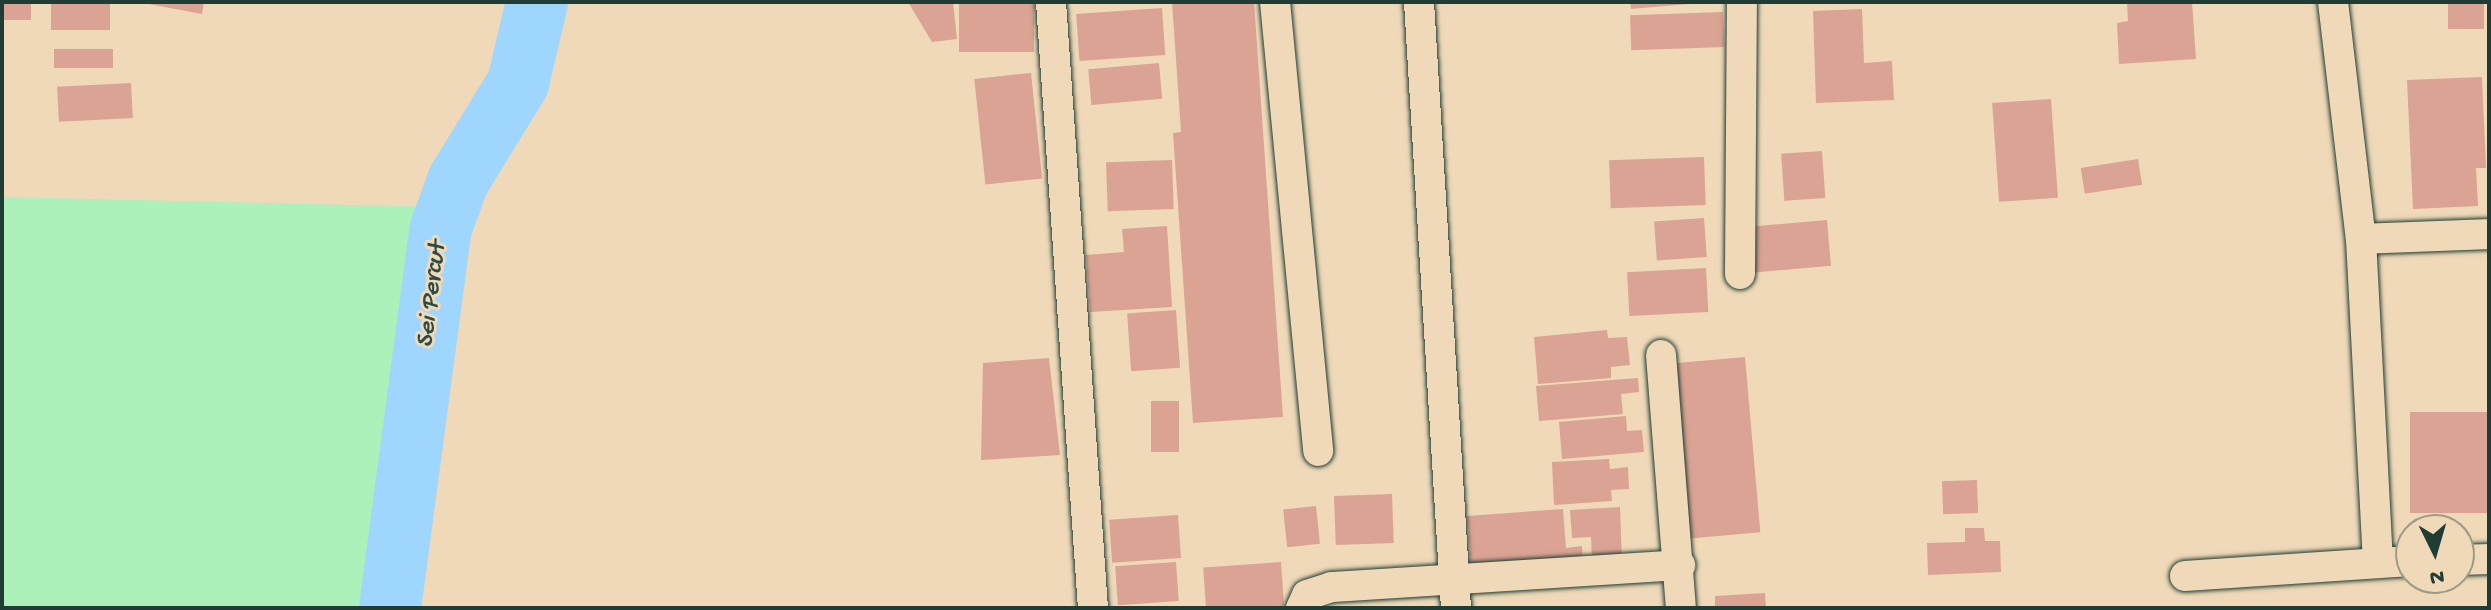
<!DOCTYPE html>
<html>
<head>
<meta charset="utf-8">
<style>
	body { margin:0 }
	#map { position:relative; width:2491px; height:610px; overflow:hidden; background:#efd9b8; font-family:"Gochi Hand",sans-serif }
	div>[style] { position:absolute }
	.green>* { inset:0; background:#acf0ba }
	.river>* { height:62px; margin:-31px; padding:0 31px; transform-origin:31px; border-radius:31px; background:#9ed6fd }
	.building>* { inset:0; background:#dba393; transform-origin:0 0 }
	.roads { filter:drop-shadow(0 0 2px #1f3d34) drop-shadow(0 0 2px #1f3d34) }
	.minor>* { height:30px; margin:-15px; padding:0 15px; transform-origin:15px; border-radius:15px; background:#efd9b8 }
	span { translate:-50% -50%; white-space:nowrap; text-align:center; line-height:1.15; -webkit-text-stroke:6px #efd9b8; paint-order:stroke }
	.water-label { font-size:26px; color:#2c4c48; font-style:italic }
	.frame { position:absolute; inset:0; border:4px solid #1f3d34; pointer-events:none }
	.north { position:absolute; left:2395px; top:514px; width:80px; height:80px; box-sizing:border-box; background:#efd9b8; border:2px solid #9c9b83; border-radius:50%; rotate:175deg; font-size:22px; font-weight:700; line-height:32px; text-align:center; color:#1f3d34 }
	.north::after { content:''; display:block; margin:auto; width:28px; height:36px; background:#1f3d34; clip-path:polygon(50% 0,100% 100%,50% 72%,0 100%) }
</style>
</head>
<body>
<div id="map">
	<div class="green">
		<div style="clip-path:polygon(2px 197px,441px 207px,358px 608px,2px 608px)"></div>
	</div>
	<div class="river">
		<div style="left:390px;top:608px;width:383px;rotate:-82.4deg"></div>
		<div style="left:441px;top:228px;width:50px;rotate:-70.1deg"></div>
		<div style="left:458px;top:181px;width:115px;rotate:-58.5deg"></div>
		<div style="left:518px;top:83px;width:83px;rotate:-76.8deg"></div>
	</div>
	<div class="building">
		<div style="left:3px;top:2px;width:28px;height:18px"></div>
		<div style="left:51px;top:2px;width:59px;height:28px"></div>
		<div style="clip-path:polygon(138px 2px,204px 2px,202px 14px)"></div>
		<div style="clip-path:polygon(908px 2px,953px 2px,957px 39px,932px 42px)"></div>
		<div style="left:959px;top:2px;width:75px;height:50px"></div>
		<div style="clip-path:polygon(1172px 2px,1254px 2px,1283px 417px,1193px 423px,1173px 133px,1181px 132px)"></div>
		<div style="clip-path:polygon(1630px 2px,1689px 2px,1689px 4px,1631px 9px)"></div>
		<div style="clip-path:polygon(2127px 2px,2192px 2px,2196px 59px,2119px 64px,2117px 23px,2128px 21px)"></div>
		<div style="left:2448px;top:2px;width:36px;height:27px"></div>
		<div style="left:1162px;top:8px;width:47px;height:86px;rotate:86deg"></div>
		<div style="clip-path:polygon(1862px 9px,1864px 63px,1892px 61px,1894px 100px,1816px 103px,1813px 11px)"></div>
		<div style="left:1723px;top:12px;width:35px;height:93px;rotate:88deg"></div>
		<div style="left:113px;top:49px;width:19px;height:59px;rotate:90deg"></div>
		<div style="left:1159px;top:63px;width:36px;height:71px;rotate:85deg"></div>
		<div style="left:1031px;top:73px;width:106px;height:57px;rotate:84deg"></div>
		<div style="clip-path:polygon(2482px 77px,2486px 168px,2476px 168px,2478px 206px,2413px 209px,2407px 80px)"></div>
		<div style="left:131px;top:83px;width:35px;height:74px;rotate:87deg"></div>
		<div style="left:2051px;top:99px;width:99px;height:59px;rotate:86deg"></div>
		<div style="left:1822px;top:151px;width:47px;height:41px;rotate:86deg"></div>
		<div style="left:1704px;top:157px;width:48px;height:95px;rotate:88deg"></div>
		<div style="left:2138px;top:159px;width:26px;height:58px;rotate:81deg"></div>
		<div style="left:1172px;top:160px;width:49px;height:66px;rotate:88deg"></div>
		<div style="left:1704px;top:218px;width:39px;height:50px;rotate:86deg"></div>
		<div style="left:1827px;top:220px;width:46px;height:80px;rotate:85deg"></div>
		<div style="clip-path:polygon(1167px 226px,1172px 307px,1090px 312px,1086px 255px,1124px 252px,1122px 229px)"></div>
		<div style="left:1706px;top:268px;width:44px;height:79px;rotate:87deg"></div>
		<div style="left:1176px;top:310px;width:58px;height:49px;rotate:86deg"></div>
		<div style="clip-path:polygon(1607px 330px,1608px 338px,1627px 337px,1630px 365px,1611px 367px,1611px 378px,1538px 384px,1534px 337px)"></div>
		<div style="left:1745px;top:357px;width:176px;height:71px;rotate:85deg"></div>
		<div style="clip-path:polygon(1049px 358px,1060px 455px,981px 460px,983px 363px)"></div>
		<div style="clip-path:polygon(1638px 378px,1639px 392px,1621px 394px,1623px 414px,1539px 421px,1536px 386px)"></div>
		<div style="left:1151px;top:401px;width:28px;height:51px"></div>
		<div style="left:2489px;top:412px;width:101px;height:79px;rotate:90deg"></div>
		<div style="clip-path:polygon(1626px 416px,1627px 431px,1642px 430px,1644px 452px,1562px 459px,1559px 422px)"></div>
		<div style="clip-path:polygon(1609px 459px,1610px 469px,1628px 467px,1629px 489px,1611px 490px,1612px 501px,1554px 505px,1552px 462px)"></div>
		<div style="left:1977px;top:480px;width:33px;height:35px;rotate:88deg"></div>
		<div style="left:1392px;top:494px;width:49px;height:58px;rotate:88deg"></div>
		<div style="left:1316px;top:506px;width:38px;height:33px;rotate:84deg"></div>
		<div style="clip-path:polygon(1620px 507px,1622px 561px,1592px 562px,1591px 537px,1572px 538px,1570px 510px)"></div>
		<div style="clip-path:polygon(1563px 509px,1566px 548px,1582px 546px,1583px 569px,1472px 577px,1467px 516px)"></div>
		<div style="left:1178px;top:515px;width:43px;height:69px;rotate:86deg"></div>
		<div style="clip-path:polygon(1965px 528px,1984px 528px,1985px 541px,2000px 541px,2001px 572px,1928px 575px,1927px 543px,1965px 542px)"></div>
		<div style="left:1176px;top:562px;width:39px;height:61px;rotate:86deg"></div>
		<div style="left:1281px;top:562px;width:46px;height:78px;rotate:86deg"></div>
		<div style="clip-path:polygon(1765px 593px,1766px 608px,1715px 608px,1715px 596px)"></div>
	</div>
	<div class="roads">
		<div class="minor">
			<div style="left:1051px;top:2px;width:607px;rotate:86.04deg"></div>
			<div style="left:1275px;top:2px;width:451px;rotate:84.5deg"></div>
			<div style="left:1419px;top:2px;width:607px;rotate:86.51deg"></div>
			<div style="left:2333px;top:2px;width:239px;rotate:83.3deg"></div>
			<div style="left:2361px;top:239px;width:322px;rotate:87deg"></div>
			<div style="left:2361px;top:239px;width:128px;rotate:-2.2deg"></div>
			<div style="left:1740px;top:274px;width:272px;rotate:-89.6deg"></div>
			<div style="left:1661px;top:355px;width:254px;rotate:85.5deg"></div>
			<div style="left:2459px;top:560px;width:30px;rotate:-2deg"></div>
			<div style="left:2185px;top:576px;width:226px;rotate:-3.8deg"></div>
			<div style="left:1301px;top:608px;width:14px;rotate:-65deg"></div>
			<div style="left:1307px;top:595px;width:26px;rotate:-18deg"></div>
			<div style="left:1332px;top:587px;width:349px;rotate:-3.6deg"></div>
		</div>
	</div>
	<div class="water-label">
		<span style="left:433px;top:295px;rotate:-83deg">Sei Percut</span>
	</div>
	<div class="frame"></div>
	<div class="north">N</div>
</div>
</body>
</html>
